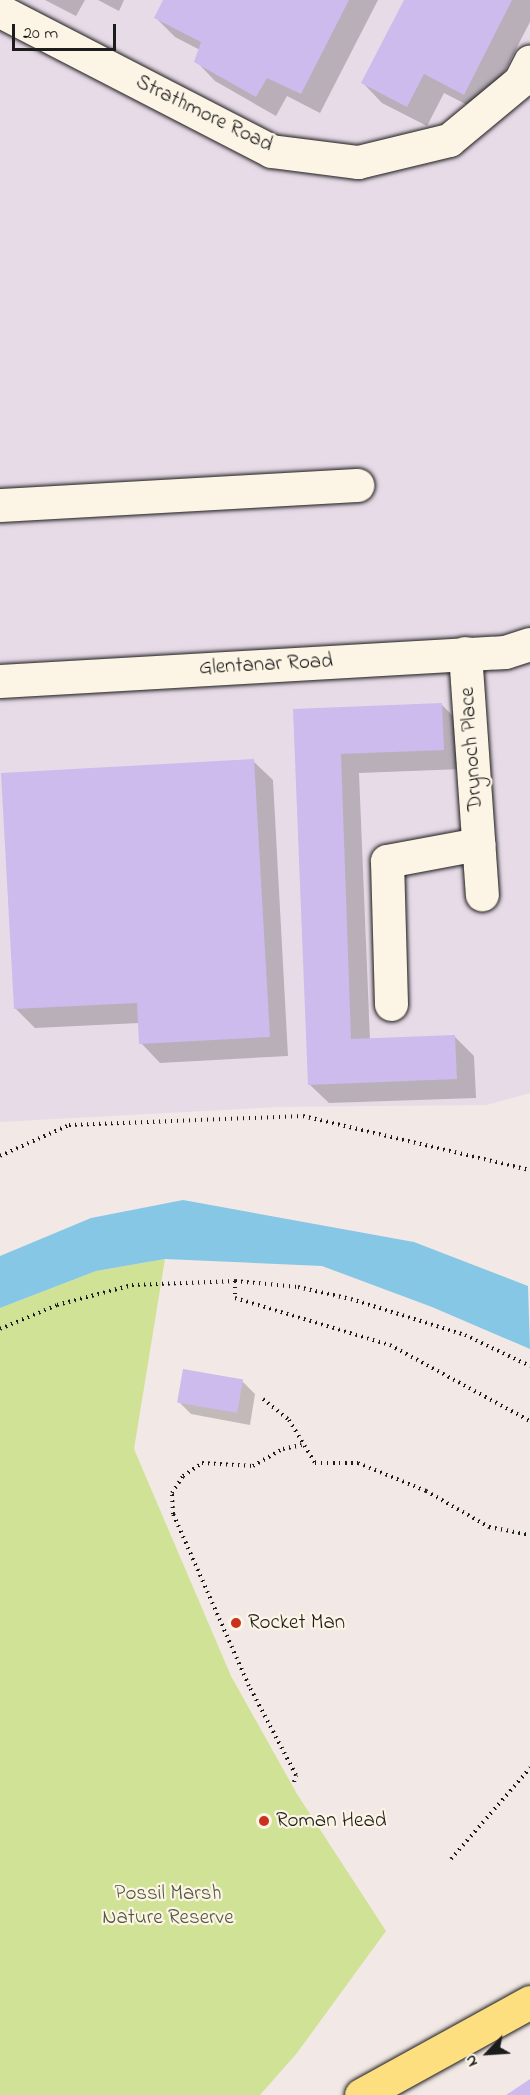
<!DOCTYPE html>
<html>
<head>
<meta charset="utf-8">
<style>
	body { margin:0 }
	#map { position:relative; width:530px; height:2095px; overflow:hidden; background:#f2e9e6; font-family:"Indie Flower",sans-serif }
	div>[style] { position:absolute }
	.built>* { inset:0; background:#e7dbe8 }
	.green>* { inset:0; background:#d0e296 }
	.water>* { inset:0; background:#86c7e6 }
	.shadow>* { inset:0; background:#0003 }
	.building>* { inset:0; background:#ccbbec; transform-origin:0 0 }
	.path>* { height:4px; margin-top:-2px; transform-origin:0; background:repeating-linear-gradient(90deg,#1c1c1c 0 1.5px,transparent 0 6px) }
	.roads { filter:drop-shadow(0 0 2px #1c1c1c) drop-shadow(0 0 2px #1c1c1c) }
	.minor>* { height:33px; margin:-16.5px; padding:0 16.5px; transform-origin:16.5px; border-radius:16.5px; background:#fcf5e5 }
	.major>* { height:33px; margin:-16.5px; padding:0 16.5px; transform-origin:16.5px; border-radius:16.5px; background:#fddf80 }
	.dots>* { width:16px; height:16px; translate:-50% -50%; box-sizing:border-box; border:3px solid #fcf5e5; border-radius:50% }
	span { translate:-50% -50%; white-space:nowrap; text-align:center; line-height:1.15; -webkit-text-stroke:4.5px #fcf5e5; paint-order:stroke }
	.street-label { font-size:21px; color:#1c1c1c }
	.poi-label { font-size:21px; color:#1c1c1c }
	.left { translate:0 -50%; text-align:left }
	.park-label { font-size:21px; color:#525741 }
	.north { position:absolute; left:458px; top:2023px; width:60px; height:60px; -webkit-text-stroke:4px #fcf5e5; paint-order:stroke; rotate:245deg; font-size:16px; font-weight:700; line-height:24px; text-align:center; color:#1c1c1c }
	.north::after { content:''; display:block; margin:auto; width:21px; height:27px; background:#1c1c1c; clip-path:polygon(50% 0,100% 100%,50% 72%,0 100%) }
	.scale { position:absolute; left:12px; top:24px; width:104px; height:27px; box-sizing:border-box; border:3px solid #1c1c1c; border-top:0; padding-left:8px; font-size:18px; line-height:21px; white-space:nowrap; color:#1c1c1c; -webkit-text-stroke:4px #fcf5e5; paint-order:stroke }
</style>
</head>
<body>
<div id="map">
	<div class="built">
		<div style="clip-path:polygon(0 0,530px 0,530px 1093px,487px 1105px,277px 1107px,0 1122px)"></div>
	</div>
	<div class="green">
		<div style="clip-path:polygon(165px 1259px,134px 1449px,231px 1676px,297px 1794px,386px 1931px,297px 2053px,260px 2095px,0 2095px,0 1308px,96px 1271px)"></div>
	</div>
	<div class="water">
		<div style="clip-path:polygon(183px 1200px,414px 1242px,528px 1286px,530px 1349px,432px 1307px,322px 1266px,165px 1259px,96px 1271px,0 1308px,0 1256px,91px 1218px)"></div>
	</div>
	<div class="shadow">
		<div style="clip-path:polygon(45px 0,85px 0,76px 16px)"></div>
		<div style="clip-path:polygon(98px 0,124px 0,119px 11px)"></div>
		<div style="clip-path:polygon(164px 0,378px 0,320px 113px,287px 96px,276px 116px,215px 81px,196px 61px,200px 50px,175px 37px,155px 17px)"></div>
		<div style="clip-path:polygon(406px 0,530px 0,530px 22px,483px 113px,444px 93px,427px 126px,382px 103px,363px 83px)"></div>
		<div style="clip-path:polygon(442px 705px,461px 724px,463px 769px,359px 773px,370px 1040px,455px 1037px,474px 1056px,476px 1098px,329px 1103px,309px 1084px,294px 711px)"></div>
		<div style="clip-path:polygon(253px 761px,273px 780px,288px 1056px,160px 1063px,141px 1043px,139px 1023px,35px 1028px,16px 1009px)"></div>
		<div style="clip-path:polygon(243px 1382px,255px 1394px,250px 1425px,191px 1414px,179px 1402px)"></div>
	</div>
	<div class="building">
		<div style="clip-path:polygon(163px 0,349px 0,301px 94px,267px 78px,256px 97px,194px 62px,201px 42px,154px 18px)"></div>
		<div style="clip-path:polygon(404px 0,512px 0,464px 95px,424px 74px,407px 107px,361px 83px)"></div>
		<div style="clip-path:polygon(442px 703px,444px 750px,341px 754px,351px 1039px,455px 1035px,457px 1079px,308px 1085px,293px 709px)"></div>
		<div style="clip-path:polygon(254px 759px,270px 1037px,139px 1044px,137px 1003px,14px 1009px,1px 773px)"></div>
		<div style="left:183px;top:1369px;width:61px;height:34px;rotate:10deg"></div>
		<div style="clip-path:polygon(530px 2079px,530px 2095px,506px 2095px)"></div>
	</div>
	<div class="path">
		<div style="left:0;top:1156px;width:76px;rotate:-24.2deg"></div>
		<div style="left:69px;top:1125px;width:234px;rotate:-2.2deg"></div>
		<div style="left:303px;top:1116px;width:233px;rotate:13.4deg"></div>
		<div style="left:235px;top:1281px;width:17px;rotate:90deg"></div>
		<div style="left:235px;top:1298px;width:162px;rotate:16.9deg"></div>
		<div style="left:390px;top:1345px;width:159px;rotate:28.5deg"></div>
		<div style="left:0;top:1329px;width:62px;rotate:-22.8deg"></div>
		<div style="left:57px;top:1305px;width:78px;rotate:-14.9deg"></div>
		<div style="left:132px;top:1285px;width:103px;rotate:-2.2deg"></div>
		<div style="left:235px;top:1281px;width:63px;rotate:5.4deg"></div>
		<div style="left:298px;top:1287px;width:54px;rotate:12.8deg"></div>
		<div style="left:351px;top:1299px;width:120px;rotate:17.5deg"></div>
		<div style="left:465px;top:1335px;width:72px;rotate:25.5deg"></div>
		<div style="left:263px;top:1399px;width:33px;rotate:39deg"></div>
		<div style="left:289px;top:1420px;width:50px;rotate:58.8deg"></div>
		<div style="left:315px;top:1463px;width:43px"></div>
		<div style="left:358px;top:1463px;width:74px;rotate:22.4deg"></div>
		<div style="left:426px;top:1491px;width:73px;rotate:29.7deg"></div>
		<div style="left:489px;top:1527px;width:42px;rotate:11deg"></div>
		<div style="left:294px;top:1782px;width:7px;rotate:-74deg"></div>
		<div style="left:296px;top:1775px;width:101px;rotate:-117.8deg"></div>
		<div style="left:249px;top:1686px;width:188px;rotate:-113.8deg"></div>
		<div style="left:173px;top:1514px;width:21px;rotate:-93deg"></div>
		<div style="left:172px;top:1493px;width:20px;rotate:-57deg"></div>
		<div style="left:183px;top:1476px;width:23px;rotate:-34deg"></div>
		<div style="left:202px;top:1463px;width:51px;rotate:3.4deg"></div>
		<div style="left:253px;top:1466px;width:34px;rotate:-30deg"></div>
		<div style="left:283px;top:1449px;width:19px;rotate:-12deg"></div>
		<div style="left:451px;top:1859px;width:121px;rotate:-49deg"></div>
	</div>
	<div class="roads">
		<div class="minor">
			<div style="left:0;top:11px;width:305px;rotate:27.3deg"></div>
			<div style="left:271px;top:151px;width:88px;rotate:7.2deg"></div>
			<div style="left:358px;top:162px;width:94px;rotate:-13.6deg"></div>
			<div style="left:449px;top:140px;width:92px;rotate:-39.7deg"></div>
			<div style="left:520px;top:81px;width:22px;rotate:-63deg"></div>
			<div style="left:0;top:505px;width:358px;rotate:-3.2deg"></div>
			<div style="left:465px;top:653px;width:242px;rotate:86deg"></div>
			<div style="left:0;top:681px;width:506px;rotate:-3.29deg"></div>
			<div style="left:505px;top:652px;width:26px;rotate:-18deg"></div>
			<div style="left:391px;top:1004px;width:143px;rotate:-91.6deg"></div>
			<div style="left:387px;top:861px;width:93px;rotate:-10.6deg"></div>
		</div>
		<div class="major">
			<div style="left:361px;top:2095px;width:193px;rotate:-28.8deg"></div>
		</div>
	</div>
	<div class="dots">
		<div style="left:236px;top:1623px;background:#c8321e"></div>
		<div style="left:264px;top:1821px;background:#c8321e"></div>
	</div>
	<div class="street-label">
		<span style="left:204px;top:114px;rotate:26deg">Strathmore Road</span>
		<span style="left:266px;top:665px;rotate:-3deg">Glentanar Road</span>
		<span style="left:472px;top:749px;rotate:-94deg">Drynoch Place</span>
	</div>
	<div class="poi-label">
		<span class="left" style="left:248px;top:1623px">Rocket Man</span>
		<span class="left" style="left:276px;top:1821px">Roman Head</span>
	</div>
	<div class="park-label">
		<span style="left:168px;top:1906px">Possil Marsh<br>Nature Reserve</span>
	</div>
	<div class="north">N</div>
	<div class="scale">20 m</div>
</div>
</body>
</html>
